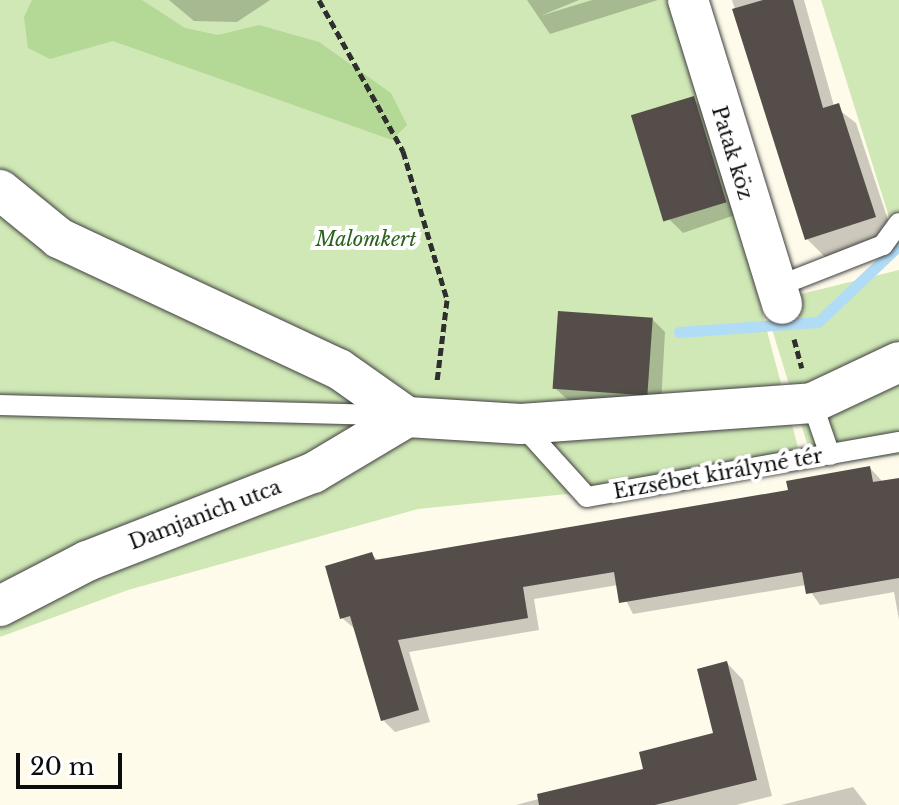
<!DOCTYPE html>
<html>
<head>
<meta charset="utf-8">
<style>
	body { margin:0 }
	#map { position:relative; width:899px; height:805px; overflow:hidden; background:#fffbeb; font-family:"Libre Baskerville",serif }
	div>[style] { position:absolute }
	.green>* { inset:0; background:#d0e8b6 }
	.forest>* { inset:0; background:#b4d895 }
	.shadow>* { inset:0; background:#0003 }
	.stream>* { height:11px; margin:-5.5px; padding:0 5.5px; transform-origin:5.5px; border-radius:5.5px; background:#b1dcf5 }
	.building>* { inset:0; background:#544d49; transform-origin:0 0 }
	.path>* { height:5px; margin-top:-2.5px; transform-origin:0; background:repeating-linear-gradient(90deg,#2e2e2e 0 8px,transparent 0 12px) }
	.roads { filter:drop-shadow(0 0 2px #3f3f3f) drop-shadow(0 0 2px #3f3f3f) }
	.lane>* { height:20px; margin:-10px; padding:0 10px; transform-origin:10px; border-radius:10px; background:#fff }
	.street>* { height:40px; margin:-20px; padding:0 20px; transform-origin:20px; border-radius:20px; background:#fff }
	span { translate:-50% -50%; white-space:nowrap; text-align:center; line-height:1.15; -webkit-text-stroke:8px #fff; paint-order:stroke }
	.street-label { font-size:20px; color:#0c0c0c }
	.park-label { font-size:20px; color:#2d621e; font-style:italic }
	.scale { position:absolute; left:16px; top:753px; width:106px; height:36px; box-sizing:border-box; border:4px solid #0c0c0c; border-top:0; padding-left:10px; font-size:24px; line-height:28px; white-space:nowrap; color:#0c0c0c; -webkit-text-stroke:6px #fff; paint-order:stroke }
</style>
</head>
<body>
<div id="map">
	<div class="green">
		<div style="clip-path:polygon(0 0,679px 0,804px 470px,418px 509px,128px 590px,0 637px)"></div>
		<div style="clip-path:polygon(821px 0,899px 0,899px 249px)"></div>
		<div style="clip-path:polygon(899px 270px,899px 455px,814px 466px,764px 303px)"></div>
	</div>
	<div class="forest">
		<div style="clip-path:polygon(32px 0,142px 0,185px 28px,218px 35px,259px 25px,319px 42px,391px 93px,407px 125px,392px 140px,113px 41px,50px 59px,28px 48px,24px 17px)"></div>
	</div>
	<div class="shadow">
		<div style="clip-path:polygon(169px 0,270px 0,237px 22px,194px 21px)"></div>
		<div style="clip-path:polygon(527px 0,579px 0,540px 16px,592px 0,658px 0,550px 34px)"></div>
		<div style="clip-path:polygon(732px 0,804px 0,834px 106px,856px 123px,893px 235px,825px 257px,807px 239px)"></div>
		<div style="clip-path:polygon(693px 99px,706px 111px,738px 214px,683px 233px,670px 220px)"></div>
		<div style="clip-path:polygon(652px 319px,665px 332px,661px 404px,569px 401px,556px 389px)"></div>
		<div style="clip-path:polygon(870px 468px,882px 481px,899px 480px,899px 620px,894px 592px,820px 605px,806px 585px,633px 614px,618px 585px,534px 599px,539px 630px,409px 652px,430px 722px,395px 732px,383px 720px,356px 630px,342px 618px,372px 555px,379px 561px,790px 492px)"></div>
		<div style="clip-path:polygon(727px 663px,743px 680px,772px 796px,736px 805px,516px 805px,646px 770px,715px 735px)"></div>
		<div style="clip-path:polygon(853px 787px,867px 805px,781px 805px)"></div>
	</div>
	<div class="stream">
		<div style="left:679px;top:332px;width:139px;rotate:-4.1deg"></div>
		<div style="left:818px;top:322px;width:112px;rotate:-43.5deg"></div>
	</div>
	<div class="building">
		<div style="clip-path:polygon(763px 0,793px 0,823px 108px,839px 103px,876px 217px,805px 240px,732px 9px)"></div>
		<div style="left:694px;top:96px;width:111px;height:66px;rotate:73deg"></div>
		<div style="left:558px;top:311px;width:95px;height:78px;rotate:4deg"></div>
		<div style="clip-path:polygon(870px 466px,873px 482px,899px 478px,899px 578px,806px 594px,802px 572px,619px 603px,614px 572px,523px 587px,528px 618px,398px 640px,419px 710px,381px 721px,350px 616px,340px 619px,325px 566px,372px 552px,375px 560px,788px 490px,786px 481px)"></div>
		<div style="clip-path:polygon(727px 661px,757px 780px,655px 805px,539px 805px,537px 794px,643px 769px,639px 752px,713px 733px,697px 669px)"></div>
	</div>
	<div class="path">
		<div style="left:319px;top:0;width:173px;rotate:60.9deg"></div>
		<div style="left:403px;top:151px;width:155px;rotate:73.5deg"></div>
		<div style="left:447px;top:300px;width:83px;rotate:97deg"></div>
		<div style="left:794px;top:339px;width:30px;rotate:75deg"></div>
	</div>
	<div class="roads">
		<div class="lane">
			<div style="left:776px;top:287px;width:115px;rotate:-21.4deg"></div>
			<div style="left:883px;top:245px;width:27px;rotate:-54deg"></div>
			<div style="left:812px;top:403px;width:55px;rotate:70.9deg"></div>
			<div style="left:0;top:405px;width:391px;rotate:1.5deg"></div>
			<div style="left:521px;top:424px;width:98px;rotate:47.9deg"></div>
			<div style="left:587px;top:497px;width:317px;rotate:-10deg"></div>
		</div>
		<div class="street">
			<div style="left:688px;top:0;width:318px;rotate:72.8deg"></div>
			<div style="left:0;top:190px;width:76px;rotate:39.1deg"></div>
			<div style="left:59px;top:238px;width:309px;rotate:25.1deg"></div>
			<div style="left:339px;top:369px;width:83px;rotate:35.2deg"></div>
			<div style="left:407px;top:417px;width:114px;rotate:3.5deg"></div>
			<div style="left:521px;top:424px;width:292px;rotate:-4.1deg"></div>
			<div style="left:812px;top:403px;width:96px;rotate:-25.2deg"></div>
			<div style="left:0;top:606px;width:98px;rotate:-27.3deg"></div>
			<div style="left:87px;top:561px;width:243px;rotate:-21.3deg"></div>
			<div style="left:313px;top:473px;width:109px;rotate:-30.8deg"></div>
		</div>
	</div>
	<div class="street-label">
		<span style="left:732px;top:153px;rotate:73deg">Patak köz</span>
		<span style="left:718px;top:474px;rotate:-10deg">Erzsébet királyné tér</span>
		<span style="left:205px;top:515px;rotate:-21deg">Damjanich utca</span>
	</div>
	<div class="park-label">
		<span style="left:366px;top:239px">Malomkert</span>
	</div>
	<div class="scale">20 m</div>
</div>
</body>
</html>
